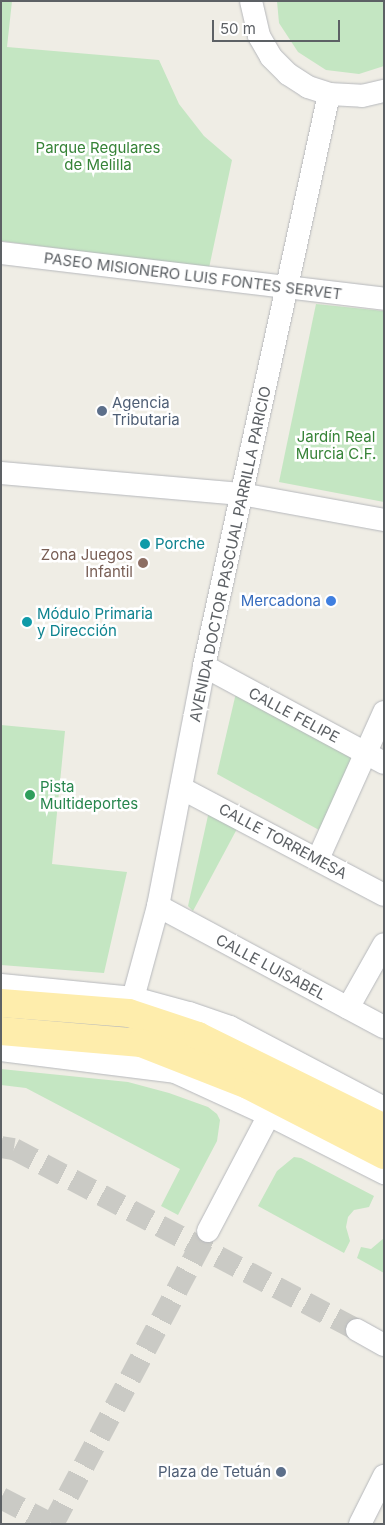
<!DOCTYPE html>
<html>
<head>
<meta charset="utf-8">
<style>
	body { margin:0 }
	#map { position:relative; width:385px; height:1525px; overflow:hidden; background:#efede5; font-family:Inter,sans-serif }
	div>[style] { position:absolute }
	.green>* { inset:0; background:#c4e6c2 }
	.minor-tunnel>* { height:22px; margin-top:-11px; transform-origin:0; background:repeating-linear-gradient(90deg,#cacac5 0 22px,transparent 0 33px) }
	.roads { filter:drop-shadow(0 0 1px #b6b8bc) drop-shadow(0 0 1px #b6b8bc) }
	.minor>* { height:22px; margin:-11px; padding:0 11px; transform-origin:11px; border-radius:11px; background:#fff }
	.major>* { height:28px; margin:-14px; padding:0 14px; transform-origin:14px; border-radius:14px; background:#feedac }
	.dots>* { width:14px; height:14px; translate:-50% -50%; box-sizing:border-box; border:2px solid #fff; border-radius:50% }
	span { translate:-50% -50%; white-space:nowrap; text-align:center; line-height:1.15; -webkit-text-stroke:5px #fff; paint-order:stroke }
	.park-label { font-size:15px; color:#368337 }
	.street-label { font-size:15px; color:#5d6165 }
	.service-label { font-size:15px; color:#4e5e75 }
	.left { translate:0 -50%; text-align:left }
	.right { translate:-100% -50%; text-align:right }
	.culture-label { font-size:15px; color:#0d838f }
	.education-label { font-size:15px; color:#785e54 }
	.shop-label { font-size:15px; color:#366cbe }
	.leisure-label { font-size:15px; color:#27864d }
	.frame { position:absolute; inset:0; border:2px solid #5d6165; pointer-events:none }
	.scale { position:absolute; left:212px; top:20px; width:128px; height:22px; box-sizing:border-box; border:2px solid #5d6165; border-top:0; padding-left:6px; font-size:15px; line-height:18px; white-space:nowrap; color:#5d6165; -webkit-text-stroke:4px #fff; paint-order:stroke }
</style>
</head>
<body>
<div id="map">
	<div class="green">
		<div style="clip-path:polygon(1px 1px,12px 1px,7px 47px,159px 60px,179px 104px,204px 136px,232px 160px,209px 268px,1px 241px)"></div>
		<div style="clip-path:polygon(277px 1px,384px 1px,384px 66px,359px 74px,326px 70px,298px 52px,279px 23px)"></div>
		<div style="clip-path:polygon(316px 304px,384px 311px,384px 502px,279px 482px)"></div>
		<div style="clip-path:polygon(236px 693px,359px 760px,319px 830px,217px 774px)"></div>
		<div style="clip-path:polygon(1px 725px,65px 731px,52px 864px,127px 872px,104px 973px,1px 965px)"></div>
		<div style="clip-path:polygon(209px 811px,238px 827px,193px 911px,188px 906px)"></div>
		<div style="clip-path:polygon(1px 1069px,128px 1082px,169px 1093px,208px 1107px,217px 1114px,220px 1120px,217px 1141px,178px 1215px,161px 1206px,180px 1169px,26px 1088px,1px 1085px)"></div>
		<div style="clip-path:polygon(294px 1157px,301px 1158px,374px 1196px,369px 1207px,354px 1210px,348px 1217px,346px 1227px,350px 1241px,344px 1253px,258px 1206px,277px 1171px)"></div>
		<div style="clip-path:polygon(384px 1238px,384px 1273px,357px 1258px,361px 1247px,371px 1249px)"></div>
	</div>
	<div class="minor-tunnel">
		<div style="left:1px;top:1147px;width:13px;rotate:9deg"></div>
		<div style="left:14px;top:1149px;width:388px;rotate:27.8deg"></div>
		<div style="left:1px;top:1498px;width:56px;rotate:27.5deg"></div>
		<div style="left:53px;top:1524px;width:327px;rotate:-62.1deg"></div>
	</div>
	<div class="roads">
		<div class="minor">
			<div style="left:251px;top:1px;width:36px;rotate:77deg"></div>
			<div style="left:259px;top:36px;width:24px;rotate:60deg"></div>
			<div style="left:271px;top:57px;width:24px;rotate:45deg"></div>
			<div style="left:288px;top:74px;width:24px;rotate:33deg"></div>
			<div style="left:308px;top:87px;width:22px;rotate:18deg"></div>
			<div style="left:329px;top:94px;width:33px;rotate:3deg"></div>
			<div style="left:362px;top:96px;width:23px;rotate:-13deg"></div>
			<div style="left:1px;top:253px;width:386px;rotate:6.8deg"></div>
			<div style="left:1px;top:473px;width:241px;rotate:5deg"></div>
			<div style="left:241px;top:494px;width:145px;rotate:10.3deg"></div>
			<div style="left:204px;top:666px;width:204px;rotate:28.3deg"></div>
			<div style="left:181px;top:788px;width:229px;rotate:27.8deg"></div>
			<div style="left:318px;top:859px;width:161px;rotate:-65.8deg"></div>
			<div style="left:158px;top:906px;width:256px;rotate:28.2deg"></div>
			<div style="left:1px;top:985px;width:133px;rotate:5.6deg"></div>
			<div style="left:133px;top:998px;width:58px;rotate:15deg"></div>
			<div style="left:189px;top:1013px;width:43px;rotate:18.9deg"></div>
			<div style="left:230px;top:1027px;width:174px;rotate:27.7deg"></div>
			<div style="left:348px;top:1008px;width:73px;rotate:-60.6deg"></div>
			<div style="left:129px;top:1013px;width:111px;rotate:-74.8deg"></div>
			<div style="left:158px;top:906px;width:244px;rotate:-79.1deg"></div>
			<div style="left:204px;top:666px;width:585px;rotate:-77.67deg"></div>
			<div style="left:1px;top:1050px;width:175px;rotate:7.2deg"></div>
			<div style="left:175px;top:1072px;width:103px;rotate:24.6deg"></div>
			<div style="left:269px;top:1115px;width:129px;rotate:26.8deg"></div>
			<div style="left:208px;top:1231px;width:131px;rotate:-62.3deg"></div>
			<div style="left:357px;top:1330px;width:31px;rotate:29deg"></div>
			<div style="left:360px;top:1524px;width:54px;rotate:-63.4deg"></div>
		</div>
		<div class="major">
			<div style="left:1px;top:1003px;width:128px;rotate:4.5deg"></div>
			<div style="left:129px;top:1013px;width:73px;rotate:18.4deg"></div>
			<div style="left:198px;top:1036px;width:208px;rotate:26.3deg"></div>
			<div style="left:1px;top:1031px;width:141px;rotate:4.9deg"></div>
			<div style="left:141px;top:1043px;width:115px;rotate:21.4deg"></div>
			<div style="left:248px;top:1085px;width:153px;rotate:27.2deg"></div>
		</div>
	</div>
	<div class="dots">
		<div style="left:102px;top:411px;background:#5c6f8a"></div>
		<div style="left:145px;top:544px;background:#0f9aa8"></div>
		<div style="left:143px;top:563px;background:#8d6e63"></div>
		<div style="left:331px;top:601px;background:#3f7fe0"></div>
		<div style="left:27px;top:622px;background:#0f9aa8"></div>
		<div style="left:30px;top:795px;background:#2e9e5b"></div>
		<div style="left:281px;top:1472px;background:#5c6f8a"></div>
	</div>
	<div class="park-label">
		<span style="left:98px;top:156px">Parque Regulares<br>de Melilla</span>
		<span style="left:336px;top:445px">Jardín Real<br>Murcia C.F.</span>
	</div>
	<div class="street-label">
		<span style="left:193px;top:276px;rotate:7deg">PASEO MISIONERO LUIS FONTES SERVET</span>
		<span style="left:230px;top:554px;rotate:-78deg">AVENIDA DOCTOR PASCUAL PARRILLA PARICIO</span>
		<span style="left:294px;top:715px;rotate:28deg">CALLE FELIPE</span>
		<span style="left:283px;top:841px;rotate:28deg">CALLE TORREMESA</span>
		<span style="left:271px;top:967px;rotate:28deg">CALLE LUISABEL</span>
	</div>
	<div class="service-label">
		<span class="left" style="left:112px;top:411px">Agencia<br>Tributaria</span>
		<span class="right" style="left:271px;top:1472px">Plaza de Tetuán</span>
	</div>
	<div class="culture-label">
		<span class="left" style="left:155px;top:544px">Porche</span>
		<span class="left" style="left:37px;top:622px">Módulo Primaria<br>y Dirección</span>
	</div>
	<div class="education-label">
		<span class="right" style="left:133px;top:563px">Zona Juegos<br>Infantil</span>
	</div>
	<div class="shop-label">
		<span class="right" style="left:321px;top:601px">Mercadona</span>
	</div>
	<div class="leisure-label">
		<span class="left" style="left:40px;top:795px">Pista<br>Multideportes</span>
	</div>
	<div class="frame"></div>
	<div class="scale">50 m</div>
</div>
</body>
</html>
